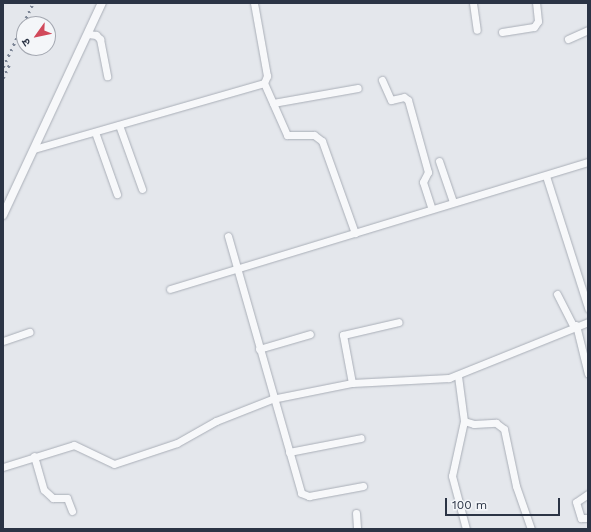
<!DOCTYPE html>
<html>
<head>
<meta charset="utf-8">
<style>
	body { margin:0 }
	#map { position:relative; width:591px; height:532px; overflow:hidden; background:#e4e7ec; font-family:"Work Sans","Noto Sans Devanagari",sans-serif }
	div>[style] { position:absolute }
	.roads { filter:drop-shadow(0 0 1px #a9aeb7) drop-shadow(0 0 1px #a9aeb7) }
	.minor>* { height:7px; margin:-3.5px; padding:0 3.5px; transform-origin:3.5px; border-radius:3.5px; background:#f7f8fa }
	.tertiary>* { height:8px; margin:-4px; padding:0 4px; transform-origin:4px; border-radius:4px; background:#f7f8fa }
	.rail>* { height:2.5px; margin-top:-1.25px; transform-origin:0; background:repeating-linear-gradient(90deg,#7d8696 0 2px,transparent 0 6px) }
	span { translate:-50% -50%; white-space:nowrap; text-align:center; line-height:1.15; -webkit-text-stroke:3px #f4f6f9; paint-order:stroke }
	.frame { position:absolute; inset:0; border:4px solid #2b3445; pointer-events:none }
	.north { position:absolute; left:16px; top:16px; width:40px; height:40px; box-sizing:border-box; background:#f4f6f9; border:1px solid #a4a8b1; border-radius:50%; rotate:237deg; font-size:11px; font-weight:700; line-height:16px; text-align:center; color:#2b3445 }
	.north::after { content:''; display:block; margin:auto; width:14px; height:18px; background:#d1495b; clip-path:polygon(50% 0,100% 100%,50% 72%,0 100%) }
	.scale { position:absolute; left:445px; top:498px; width:115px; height:18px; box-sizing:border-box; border:2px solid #2b3445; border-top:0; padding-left:5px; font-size:12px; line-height:14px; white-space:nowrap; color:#2b3445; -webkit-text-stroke:3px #f4f6f9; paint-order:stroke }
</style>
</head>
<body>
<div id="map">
	<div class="roads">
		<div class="minor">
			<div style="left:473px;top:3px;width:27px;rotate:82deg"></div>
			<div style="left:502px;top:32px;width:32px;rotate:-9deg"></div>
			<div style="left:534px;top:27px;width:7px;rotate:-56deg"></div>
			<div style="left:538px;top:21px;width:18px;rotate:-96deg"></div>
			<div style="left:88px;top:34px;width:8px;rotate:7deg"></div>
			<div style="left:96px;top:35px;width:6px;rotate:45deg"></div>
			<div style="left:100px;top:39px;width:38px;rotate:79deg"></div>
			<div style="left:568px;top:39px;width:22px;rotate:-24deg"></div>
			<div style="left:382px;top:80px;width:22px;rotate:66deg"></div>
			<div style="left:391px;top:100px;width:13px;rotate:-13deg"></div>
			<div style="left:404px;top:97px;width:5px;rotate:37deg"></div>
			<div style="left:408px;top:100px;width:75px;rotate:74.5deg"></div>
			<div style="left:428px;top:172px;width:11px;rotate:117deg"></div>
			<div style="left:423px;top:182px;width:28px;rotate:72deg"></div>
			<div style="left:264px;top:83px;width:57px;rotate:66.1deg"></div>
			<div style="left:287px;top:135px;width:27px"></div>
			<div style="left:314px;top:135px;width:10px;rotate:37deg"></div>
			<div style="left:322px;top:141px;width:98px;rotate:70.3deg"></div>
			<div style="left:273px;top:103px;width:86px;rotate:-10deg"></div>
			<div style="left:119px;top:125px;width:68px;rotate:70.2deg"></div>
			<div style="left:95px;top:132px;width:66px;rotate:70.5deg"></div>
			<div style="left:34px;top:149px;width:239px;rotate:-16deg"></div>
			<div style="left:264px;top:83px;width:8px;rotate:-67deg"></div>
			<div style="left:267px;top:76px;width:74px;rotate:-100.1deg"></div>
			<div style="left:439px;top:161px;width:43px;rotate:71.1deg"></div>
			<div style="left:546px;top:176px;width:139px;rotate:72.3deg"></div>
			<div style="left:228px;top:236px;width:267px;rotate:74.1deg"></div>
			<div style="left:301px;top:493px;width:9px;rotate:21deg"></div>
			<div style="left:309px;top:496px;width:55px;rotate:-10.5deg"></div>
			<div style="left:170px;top:289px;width:437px;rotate:-16.9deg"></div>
			<div style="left:557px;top:294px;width:36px;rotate:63deg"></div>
			<div style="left:576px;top:325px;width:50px;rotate:76.2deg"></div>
			<div style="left:3px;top:341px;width:28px;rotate:-19deg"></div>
			<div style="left:259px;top:349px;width:53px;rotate:-16.4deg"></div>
			<div style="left:458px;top:376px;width:45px;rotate:82.4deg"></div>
			<div style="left:464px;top:421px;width:56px;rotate:102.3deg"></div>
			<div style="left:452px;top:476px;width:55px;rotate:75.2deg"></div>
			<div style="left:352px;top:383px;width:49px;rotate:-100.6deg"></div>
			<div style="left:343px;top:335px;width:57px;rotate:-13.1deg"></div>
			<div style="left:464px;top:421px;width:10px;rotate:17deg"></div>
			<div style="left:474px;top:424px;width:22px;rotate:-3deg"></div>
			<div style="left:496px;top:423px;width:10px;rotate:37deg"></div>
			<div style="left:504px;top:429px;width:58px;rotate:78.1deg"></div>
			<div style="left:516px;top:486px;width:46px;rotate:70.8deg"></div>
			<div style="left:289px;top:452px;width:73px;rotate:-11deg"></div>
			<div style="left:34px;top:456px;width:35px;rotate:74deg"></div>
			<div style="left:44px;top:490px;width:12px;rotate:42deg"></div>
			<div style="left:53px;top:498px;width:14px"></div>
			<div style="left:67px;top:498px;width:14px;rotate:69deg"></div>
			<div style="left:3px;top:467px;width:74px;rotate:-17.2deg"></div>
			<div style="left:74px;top:445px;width:44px;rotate:25.4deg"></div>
			<div style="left:114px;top:464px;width:66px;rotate:-18.4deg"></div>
			<div style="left:177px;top:443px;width:45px;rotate:-29.4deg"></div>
			<div style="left:216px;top:421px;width:60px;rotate:-21.4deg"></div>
			<div style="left:272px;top:399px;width:82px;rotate:-11.3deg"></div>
			<div style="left:352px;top:383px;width:97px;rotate:-3deg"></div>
			<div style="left:449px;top:378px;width:150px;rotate:-21.9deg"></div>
			<div style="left:588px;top:494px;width:14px;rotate:146deg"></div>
			<div style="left:576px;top:502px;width:17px;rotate:73deg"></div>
			<div style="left:581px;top:518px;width:7px"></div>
			<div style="left:356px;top:513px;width:16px;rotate:86deg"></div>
		</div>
		<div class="tertiary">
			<div style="left:3px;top:215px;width:234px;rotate:-65deg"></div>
		</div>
	</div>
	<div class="rail">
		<div style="left:3px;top:67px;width:71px;rotate:-64.9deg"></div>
		<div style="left:3px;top:78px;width:17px;rotate:-65deg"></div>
	</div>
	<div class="frame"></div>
	<div class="north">उ</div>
	<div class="scale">100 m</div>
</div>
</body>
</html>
